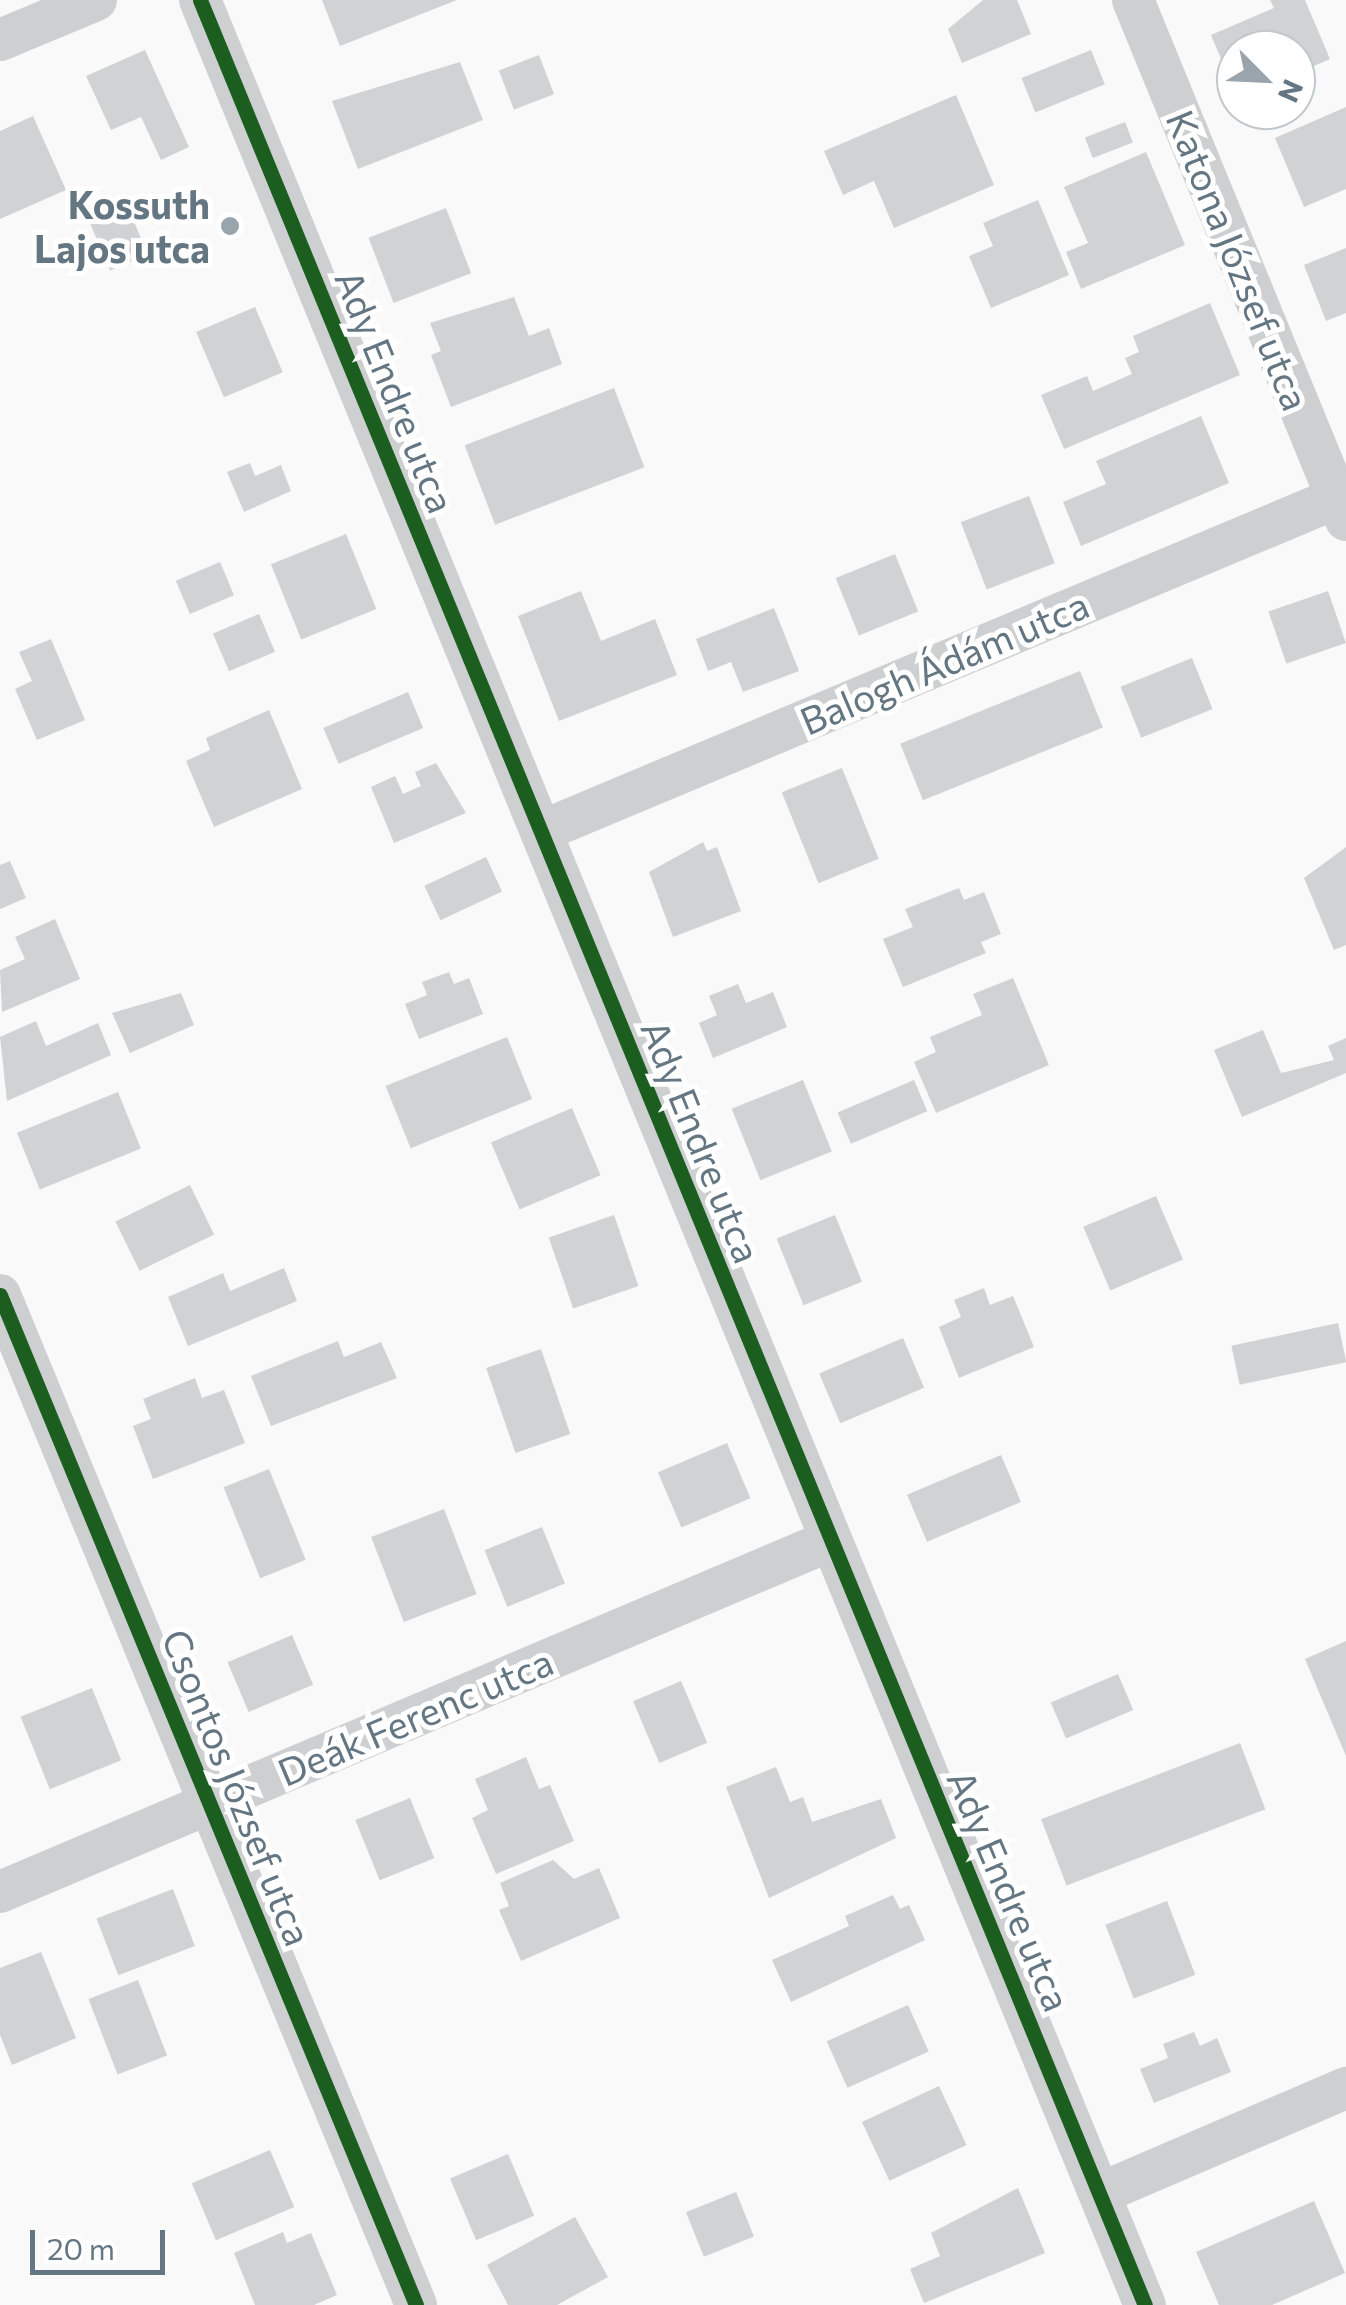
<!DOCTYPE html>
<html>
<head>
<meta charset="utf-8">
<style>
	body { margin:0 }
	#map { position:relative; width:1346px; height:2305px; overflow:hidden; background:#f9f9f9; font-family:Commissioner,sans-serif }
	div>[style] { position:absolute }
	.building>* { inset:0; background:#d0d2d3; transform-origin:0 0 }
	.minor>* { height:42px; margin:-21px; padding:0 21px; transform-origin:21px; border-radius:21px; background:#cecfd0 }
	.cycleway>* { height:15px; margin:-7.5px; padding:0 7.5px; transform-origin:7.5px; border-radius:7.5px; background:#1b5e20 }
	.dots>* { width:28px; height:28px; translate:-50% -50%; box-sizing:border-box; border:5px solid #fff; border-radius:50% }
	span { translate:-50% -50%; white-space:nowrap; text-align:center; line-height:1.15; -webkit-text-stroke:10px #fff; paint-order:stroke }
	.poi-label { font-size:38px; color:#657683; font-weight:700 }
	.right { translate:-100% -50%; text-align:right }
	.street-label { font-size:38px; color:#657683 }
	.north { position:absolute; left:1216px; top:30px; width:100px; height:100px; box-sizing:border-box; background:#fff; border:2px solid #c1c8cd; border-radius:50%; rotate:114deg; font-size:28px; font-weight:700; line-height:40px; text-align:center; color:#657683 }
	.north::after { content:''; display:block; margin:auto; width:35px; height:45px; background:#99a4ac; clip-path:polygon(50% 0,100% 100%,50% 72%,0 100%) }
	.scale { position:absolute; left:30px; top:2230px; width:135px; height:45px; box-sizing:border-box; border:5px solid #657683; border-top:0; padding-left:12px; font-size:30px; line-height:35px; white-space:nowrap; color:#657683; -webkit-text-stroke:8px #fff; paint-order:stroke }
</style>
</head>
<body>
<div id="map">
	<div class="building">
		<div style="clip-path:polygon(322px 0,457px 0,340px 46px)"></div>
		<div style="clip-path:polygon(983px 0,1017px 0,1031px 34px,962px 63px,948px 29px)"></div>
		<div style="clip-path:polygon(1270px 0,1305px 0,1330px 59px,1296px 74px,1296px 50px,1236px 50px,1236px 94px,1211px 35px,1274px 8px)"></div>
		<div style="clip-path:polygon(145px 50px,189px 147px,161px 160px,141px 117px,111px 130px,86px 76px)"></div>
		<div style="left:1091px;top:50px;width:37px;height:75px;rotate:68deg"></div>
		<div style="left:539px;top:55px;width:42px;height:43px;rotate:69deg"></div>
		<div style="clip-path:polygon(460px 62px,483px 120px,358px 169px,332px 101px)"></div>
		<div style="clip-path:polygon(956px 95px,994px 185px,894px 228px,874px 181px,843px 195px,824px 151px)"></div>
		<div style="clip-path:polygon(1346px 107px,1346px 189px,1304px 207px,1275px 138px)"></div>
		<div style="clip-path:polygon(33px 116px,66px 190px,0 219px,0 131px)"></div>
		<div style="left:1125px;top:122px;width:22px;height:43px;rotate:69deg"></div>
		<div style="clip-path:polygon(1146px 152px,1185px 245px,1081px 289px,1066px 252px,1088px 243px,1064px 187px)"></div>
		<div style="clip-path:polygon(1038px 200px,1069px 275px,991px 308px,969px 256px,993px 246px,983px 223px)"></div>
		<div style="left:126px;top:203px;width:56px;height:41px;rotate:67deg"></div>
		<div style="left:446px;top:208px;width:70px;height:83px;rotate:69deg"></div>
		<div style="clip-path:polygon(1346px 248px,1346px 313px,1326px 321px,1304px 265px)"></div>
		<div style="clip-path:polygon(514px 297px,529px 336px,549px 328px,562px 364px,451px 407px,431px 355px,441px 351px,430px 323px)"></div>
		<div style="clip-path:polygon(1210px 303px,1240px 375px,1064px 449px,1041px 395px,1087px 376px,1093px 391px,1132px 374px,1125px 358px,1139px 352px,1133px 336px)"></div>
		<div style="left:255px;top:307px;width:71px;height:64px;rotate:67deg"></div>
		<div style="left:614px;top:388px;width:85px;height:160px;rotate:69deg"></div>
		<div style="clip-path:polygon(1201px 416px,1229px 483px,1081px 546px,1063px 502px,1106px 484px,1096px 461px)"></div>
		<div style="clip-path:polygon(250px 463px,255px 476px,281px 465px,291px 491px,244px 512px,227px 472px)"></div>
		<div style="left:1029px;top:496px;width:72px;height:73px;rotate:69deg"></div>
		<div style="left:346px;top:534px;width:81px;height:81px;rotate:68deg"></div>
		<div style="left:895px;top:554px;width:62px;height:64px;rotate:68deg"></div>
		<div style="left:220px;top:562px;width:36px;height:48px;rotate:67deg"></div>
		<div style="clip-path:polygon(581px 591px,601px 641px,655px 619px,677px 675px,559px 721px,518px 616px)"></div>
		<div style="left:1328px;top:591px;width:55px;height:63px;rotate:71deg"></div>
		<div style="clip-path:polygon(774px 608px,799px 671px,743px 692px,731px 662px,708px 671px,696px 639px)"></div>
		<div style="left:259px;top:614px;width:41px;height:50px;rotate:67deg"></div>
		<div style="clip-path:polygon(51px 639px,85px 720px,37px 740px,15px 689px,32px 681px,19px 652px)"></div>
		<div style="left:1192px;top:658px;width:55px;height:77px;rotate:68deg"></div>
		<div style="left:1080px;top:671px;width:61px;height:194px;rotate:68deg"></div>
		<div style="left:408px;top:692px;width:39px;height:92px;rotate:67deg"></div>
		<div style="clip-path:polygon(269px 710px,302px 789px,214px 827px,186px 761px,210px 750px,206px 738px)"></div>
		<div style="clip-path:polygon(436px 763px,466px 813px,394px 843px,371px 787px,395px 776px,403px 794px,421px 786px,415px 772px)"></div>
		<div style="left:842px;top:768px;width:98px;height:65px;rotate:68deg"></div>
		<div style="clip-path:polygon(703px 842px,707px 851px,717px 847px,741px 911px,673px 937px,649px 872px)"></div>
		<div style="clip-path:polygon(1346px 847px,1346px 945px,1334px 950px,1304px 878px)"></div>
		<div style="left:486px;top:857px;width:38px;height:68px;rotate:65deg"></div>
		<div style="clip-path:polygon(10px 861px,26px 898px,0 909px,0 865px)"></div>
		<div style="clip-path:polygon(959px 888px,964px 900px,984px 892px,1001px 934px,981px 942px,986px 953px,903px 987px,883px 939px,913px 927px,905px 909px)"></div>
		<div style="clip-path:polygon(55px 919px,80px 979px,2px 1012px,0 970px,25px 959px,15px 937px)"></div>
		<div style="clip-path:polygon(449px 972px,454px 984px,469px 978px,483px 1014px,419px 1039px,405px 1004px,427px 995px,422px 982px)"></div>
		<div style="clip-path:polygon(1013px 978px,1049px 1065px,936px 1113px,914px 1062px,936px 1052px,930px 1037px,982px 1015px,973px 994px)"></div>
		<div style="clip-path:polygon(738px 984px,746px 1003px,773px 992px,787px 1027px,713px 1058px,699px 1023px,717px 1015px,709px 996px)"></div>
		<div style="clip-path:polygon(181px 993px,194px 1025px,130px 1053px,112px 1013px)"></div>
		<div style="clip-path:polygon(36px 1021px,46px 1046px,98px 1023px,111px 1055px,7px 1101px,0 1037px)"></div>
		<div style="clip-path:polygon(1263px 1030px,1281px 1073px,1334px 1060px,1328px 1046px,1346px 1038px,1346px 1073px,1242px 1117px,1214px 1050px)"></div>
		<div style="left:507px;top:1037px;width:67px;height:131px;rotate:68deg"></div>
		<div style="left:803px;top:1080px;width:77px;height:77px;rotate:68deg"></div>
		<div style="left:914px;top:1080px;width:34px;height:83px;rotate:67deg"></div>
		<div style="left:118px;top:1092px;width:61px;height:109px;rotate:68deg"></div>
		<div style="left:572px;top:1108px;width:73px;height:88px;rotate:67deg"></div>
		<div style="left:190px;top:1185px;width:55px;height:83px;rotate:64deg"></div>
		<div style="left:1156px;top:1196px;width:69px;height:79px;rotate:67deg"></div>
		<div style="left:614px;top:1215px;width:75px;height:69px;rotate:71deg"></div>
		<div style="left:835px;top:1215px;width:72px;height:63px;rotate:68deg"></div>
		<div style="clip-path:polygon(284px 1268px,297px 1301px,188px 1346px,168px 1297px,223px 1273px,230px 1291px)"></div>
		<div style="clip-path:polygon(984px 1288px,990px 1305px,1013px 1296px,1034px 1347px,959px 1378px,939px 1327px,961px 1317px,954px 1300px)"></div>
		<div style="left:1338px;top:1323px;width:40px;height:109px;rotate:78deg"></div>
		<div style="left:903px;top:1338px;width:54px;height:91px;rotate:67deg"></div>
		<div style="clip-path:polygon(338px 1341px,344px 1357px,381px 1342px,397px 1378px,271px 1426px,251px 1376px)"></div>
		<div style="left:541px;top:1349px;width:90px;height:58px;rotate:71deg"></div>
		<div style="clip-path:polygon(195px 1378px,202px 1398px,224px 1390px,245px 1443px,153px 1479px,133px 1426px,151px 1419px,143px 1399px)"></div>
		<div style="left:727px;top:1443px;width:60px;height:75px;rotate:67deg"></div>
		<div style="left:1001px;top:1455px;width:51px;height:102px;rotate:67deg"></div>
		<div style="left:269px;top:1469px;width:98px;height:49px;rotate:68deg"></div>
		<div style="left:444px;top:1509px;width:91px;height:78px;rotate:69deg"></div>
		<div style="left:542px;top:1527px;width:61px;height:62px;rotate:68deg"></div>
		<div style="left:292px;top:1635px;width:54px;height:70px;rotate:67deg"></div>
		<div style="clip-path:polygon(1346px 1641px,1346px 1756px,1305px 1659px)"></div>
		<div style="left:1118px;top:1674px;width:39px;height:73px;rotate:67deg"></div>
		<div style="left:681px;top:1681px;width:67px;height:52px;rotate:67deg"></div>
		<div style="left:92px;top:1688px;width:78px;height:77px;rotate:68deg"></div>
		<div style="left:1240px;top:1743px;width:71px;height:213px;rotate:69deg"></div>
		<div style="clip-path:polygon(526px 1757px,539px 1789px,550px 1785px,574px 1841px,496px 1874px,472px 1818px,488px 1810px,475px 1779px)"></div>
		<div style="clip-path:polygon(776px 1767px,790px 1802px,803px 1797px,812px 1822px,881px 1799px,896px 1838px,769px 1898px,726px 1787px)"></div>
		<div style="left:410px;top:1798px;width:65px;height:59px;rotate:68deg"></div>
		<div style="clip-path:polygon(553px 1860px,574px 1879px,599px 1868px,620px 1918px,521px 1961px,499px 1910px,509px 1906px,500px 1883px)"></div>
		<div style="left:173px;top:1889px;width:61px;height:82px;rotate:69deg"></div>
		<div style="clip-path:polygon(893px 1895px,900px 1909px,909px 1905px,925px 1940px,791px 2002px,772px 1960px,849px 1926px,845px 1916px)"></div>
		<div style="left:1167px;top:1901px;width:79px;height:66px;rotate:69deg"></div>
		<div style="clip-path:polygon(41px 1952px,76px 2038px,12px 2065px,0 2035px,0 1968px)"></div>
		<div style="left:138px;top:1980px;width:81px;height:53px;rotate:69deg"></div>
		<div style="left:908px;top:2005px;width:51px;height:89px;rotate:66deg"></div>
		<div style="clip-path:polygon(1194px 2032px,1200px 2046px,1217px 2038px,1231px 2072px,1154px 2103px,1140px 2069px,1168px 2058px,1163px 2044px)"></div>
		<div style="left:939px;top:2086px;width:65px;height:85px;rotate:65deg"></div>
		<div style="left:270px;top:2150px;width:62px;height:85px;rotate:67deg"></div>
		<div style="left:508px;top:2154px;width:67px;height:63px;rotate:67deg"></div>
		<div style="clip-path:polygon(1018px 2188px,1045px 2253px,924px 2303px,910px 2269px,940px 2256px,931px 2233px)"></div>
		<div style="left:736px;top:2192px;width:48px;height:54px;rotate:68deg"></div>
		<div style="clip-path:polygon(1314px 2201px,1345px 2273px,1272px 2305px,1219px 2305px,1196px 2252px)"></div>
		<div style="clip-path:polygon(575px 2217px,608px 2277px,557px 2305px,508px 2305px,487px 2265px)"></div>
		<div style="clip-path:polygon(283px 2232px,287px 2243px,311px 2233px,337px 2295px,314px 2305px,255px 2305px,234px 2253px)"></div>
	</div>
	<div class="minor">
		<div style="left:200px;top:0;width:2491px;rotate:67.71deg"></div>
		<div style="left:1133px;top:0;width:562px;rotate:67.73deg"></div>
		<div style="left:0;top:40px;width:104px;rotate:-22.6deg"></div>
		<div style="left:542px;top:831px;width:872px;rotate:-22.74deg"></div>
		<div style="left:0;top:1295px;width:1092px;rotate:67.61deg"></div>
		<div style="left:0;top:1892px;width:900px;rotate:-22.95deg"></div>
		<div style="left:1101px;top:2193px;width:267px;rotate:-23.2deg"></div>
	</div>
	<div class="cycleway">
		<div style="left:200px;top:0;width:2491px;rotate:67.71deg"></div>
		<div style="left:0;top:1295px;width:1092px;rotate:67.61deg"></div>
	</div>
	<div class="dots">
		<div style="left:230px;top:226px;background:#99a4ac"></div>
	</div>
	<div class="poi-label">
		<span class="right" style="left:210px;top:226px">Kossuth<br>Lajos utca</span>
	</div>
	<div class="street-label">
		<span style="left:1239px;top:260px;rotate:68deg">Katona József utca</span>
		<span style="left:396px;top:391px;rotate:68deg">Ady Endre utca</span>
		<span style="left:944px;top:662px;rotate:-23deg">Balogh Ádám utca</span>
		<span style="left:702px;top:1141px;rotate:68deg">Ady Endre utca</span>
		<span style="left:415px;top:1716px;rotate:-23deg">Deák Ferenc utca</span>
		<span style="left:238px;top:1787px;rotate:68deg">Csontos József utca</span>
		<span style="left:1010px;top:1890px;rotate:67deg">Ady Endre utca</span>
	</div>
	<div class="north">N</div>
	<div class="scale">20 m</div>
</div>
</body>
</html>
